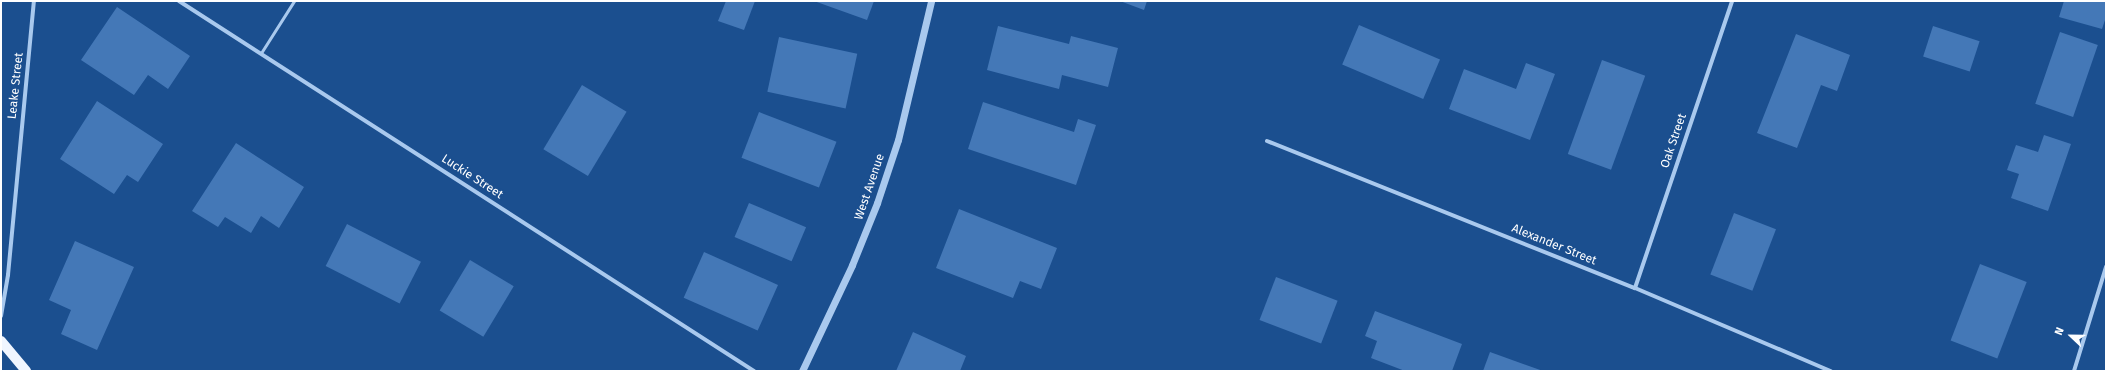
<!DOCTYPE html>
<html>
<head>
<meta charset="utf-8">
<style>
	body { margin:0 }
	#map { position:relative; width:2107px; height:372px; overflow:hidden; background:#1b4f8f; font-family:"Fira Sans",sans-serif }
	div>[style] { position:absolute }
	.building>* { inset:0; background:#4478b7; transform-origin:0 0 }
	.service>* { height:3px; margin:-1.5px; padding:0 1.5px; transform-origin:1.5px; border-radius:1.5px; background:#a9c9ee }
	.minor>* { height:4px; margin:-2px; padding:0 2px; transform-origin:2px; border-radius:2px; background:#a9c9ee }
	.tertiary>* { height:7px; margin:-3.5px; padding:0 3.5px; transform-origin:3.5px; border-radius:3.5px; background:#a9c9ee }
	.primary>* { height:10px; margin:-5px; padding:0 5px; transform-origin:5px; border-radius:5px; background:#f0f6ff }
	span { translate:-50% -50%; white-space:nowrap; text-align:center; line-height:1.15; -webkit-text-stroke:3.5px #1b4f8f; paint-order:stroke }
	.street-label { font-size:12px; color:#fff }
	.frame { position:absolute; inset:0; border:2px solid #fff; pointer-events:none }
	.north { position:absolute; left:2051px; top:316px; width:40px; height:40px; -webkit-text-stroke:3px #1b4f8f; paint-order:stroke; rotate:292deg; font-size:11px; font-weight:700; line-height:16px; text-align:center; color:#fff }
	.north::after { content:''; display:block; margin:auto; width:14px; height:18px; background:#fff; clip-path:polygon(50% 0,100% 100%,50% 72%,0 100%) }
</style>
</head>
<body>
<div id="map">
	<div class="building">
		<div style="clip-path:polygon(726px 1px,755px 1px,744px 30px,718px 21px)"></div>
		<div style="clip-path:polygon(814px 1px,874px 1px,867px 20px)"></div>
		<div style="clip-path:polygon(1120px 1px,1147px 1px,1144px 10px)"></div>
		<div style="clip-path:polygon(2064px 1px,2106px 1px,2106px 17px,2102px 29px,2059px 17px)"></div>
		<div style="clip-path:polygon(117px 7px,190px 56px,168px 89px,148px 75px,134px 95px,81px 60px)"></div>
		<div style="left:1359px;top:25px;width:88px;height:43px;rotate:23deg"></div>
		<div style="clip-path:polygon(998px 26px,1069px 44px,1071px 36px,1118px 48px,1108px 87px,1062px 75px,1059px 89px,987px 70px)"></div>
		<div style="left:1933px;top:26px;width:49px;height:32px;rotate:18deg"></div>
		<div style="left:2060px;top:32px;width:40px;height:76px;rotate:19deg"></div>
		<div style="clip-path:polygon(1796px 34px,1850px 55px,1837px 91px,1821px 85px,1797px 148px,1757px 133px)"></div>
		<div style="left:779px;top:37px;width:80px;height:56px;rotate:12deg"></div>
		<div style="left:1602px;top:60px;width:46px;height:100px;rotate:20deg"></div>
		<div style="clip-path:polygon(1526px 63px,1555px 74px,1530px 140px,1449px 109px,1464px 69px,1516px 89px)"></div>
		<div style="left:582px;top:85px;width:52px;height:75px;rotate:31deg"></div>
		<div style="clip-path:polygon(97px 101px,163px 144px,138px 182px,127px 175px,114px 194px,60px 159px)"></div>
		<div style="clip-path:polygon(983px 102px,1074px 132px,1078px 119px,1096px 125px,1076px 185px,968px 149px)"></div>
		<div style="left:759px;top:112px;width:83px;height:49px;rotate:21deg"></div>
		<div style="clip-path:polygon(2044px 135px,2071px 144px,2048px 211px,2011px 198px,2019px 174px,2007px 170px,2016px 145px,2038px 152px)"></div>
		<div style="clip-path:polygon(236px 143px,304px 187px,279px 228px,261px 216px,251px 233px,225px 217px,218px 227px,192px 211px)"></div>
		<div style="left:749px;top:203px;width:62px;height:37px;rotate:23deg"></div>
		<div style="clip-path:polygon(959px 209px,1057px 248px,1041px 289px,1020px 281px,1013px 298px,936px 268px)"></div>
		<div style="left:1734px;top:213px;width:45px;height:66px;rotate:21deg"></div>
		<div style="left:347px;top:224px;width:83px;height:47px;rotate:27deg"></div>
		<div style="clip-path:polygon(75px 241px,134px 267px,97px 350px,61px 334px,71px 310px,49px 300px)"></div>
		<div style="left:704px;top:252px;width:81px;height:50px;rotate:24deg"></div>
		<div style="left:470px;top:260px;width:51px;height:59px;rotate:31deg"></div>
		<div style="left:1980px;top:264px;width:50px;height:82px;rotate:21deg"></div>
		<div style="left:1276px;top:277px;width:66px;height:46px;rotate:21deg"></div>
		<div style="clip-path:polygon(1375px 311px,1462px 344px,1452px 371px,1405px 371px,1371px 358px,1377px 341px,1365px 336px)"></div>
		<div style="clip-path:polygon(913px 332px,966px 356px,960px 371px,896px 371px)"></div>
		<div style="clip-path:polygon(1490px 352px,1543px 371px,1483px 371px)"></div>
	</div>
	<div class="service">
		<div style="left:261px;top:53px;width:62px;rotate:-57.6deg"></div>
	</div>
	<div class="minor">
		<div style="left:179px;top:1px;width:684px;rotate:32.76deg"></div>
		<div style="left:1267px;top:141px;width:396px;rotate:21.8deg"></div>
		<div style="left:1635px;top:288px;width:213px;rotate:23deg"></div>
		<div style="left:1635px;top:288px;width:303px;rotate:-71.3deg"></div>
		<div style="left:1px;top:316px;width:42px;rotate:-80.3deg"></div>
		<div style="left:8px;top:275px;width:275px;rotate:-84.6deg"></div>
		<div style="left:2074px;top:371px;width:109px;rotate:-72.9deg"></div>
	</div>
	<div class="tertiary">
		<div style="left:802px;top:371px;width:117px;rotate:-64.7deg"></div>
		<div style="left:852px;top:265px;width:67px;rotate:-68deg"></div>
		<div style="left:877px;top:203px;width:66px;rotate:-71.6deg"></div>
		<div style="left:898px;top:140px;width:143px;rotate:-76.6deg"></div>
	</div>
	<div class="primary">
		<div style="left:1px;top:341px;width:39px;rotate:50deg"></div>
	</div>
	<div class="street-label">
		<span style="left:16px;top:86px;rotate:-84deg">Leake Street</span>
		<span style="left:1674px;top:141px;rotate:-71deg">Oak Street</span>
		<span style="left:472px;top:177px;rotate:33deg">Luckie Street</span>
		<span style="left:870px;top:187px;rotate:-71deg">West Avenue</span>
		<span style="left:1554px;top:245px;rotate:22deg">Alexander Street</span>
	</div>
	<div class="frame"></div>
	<div class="north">N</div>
</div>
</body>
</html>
